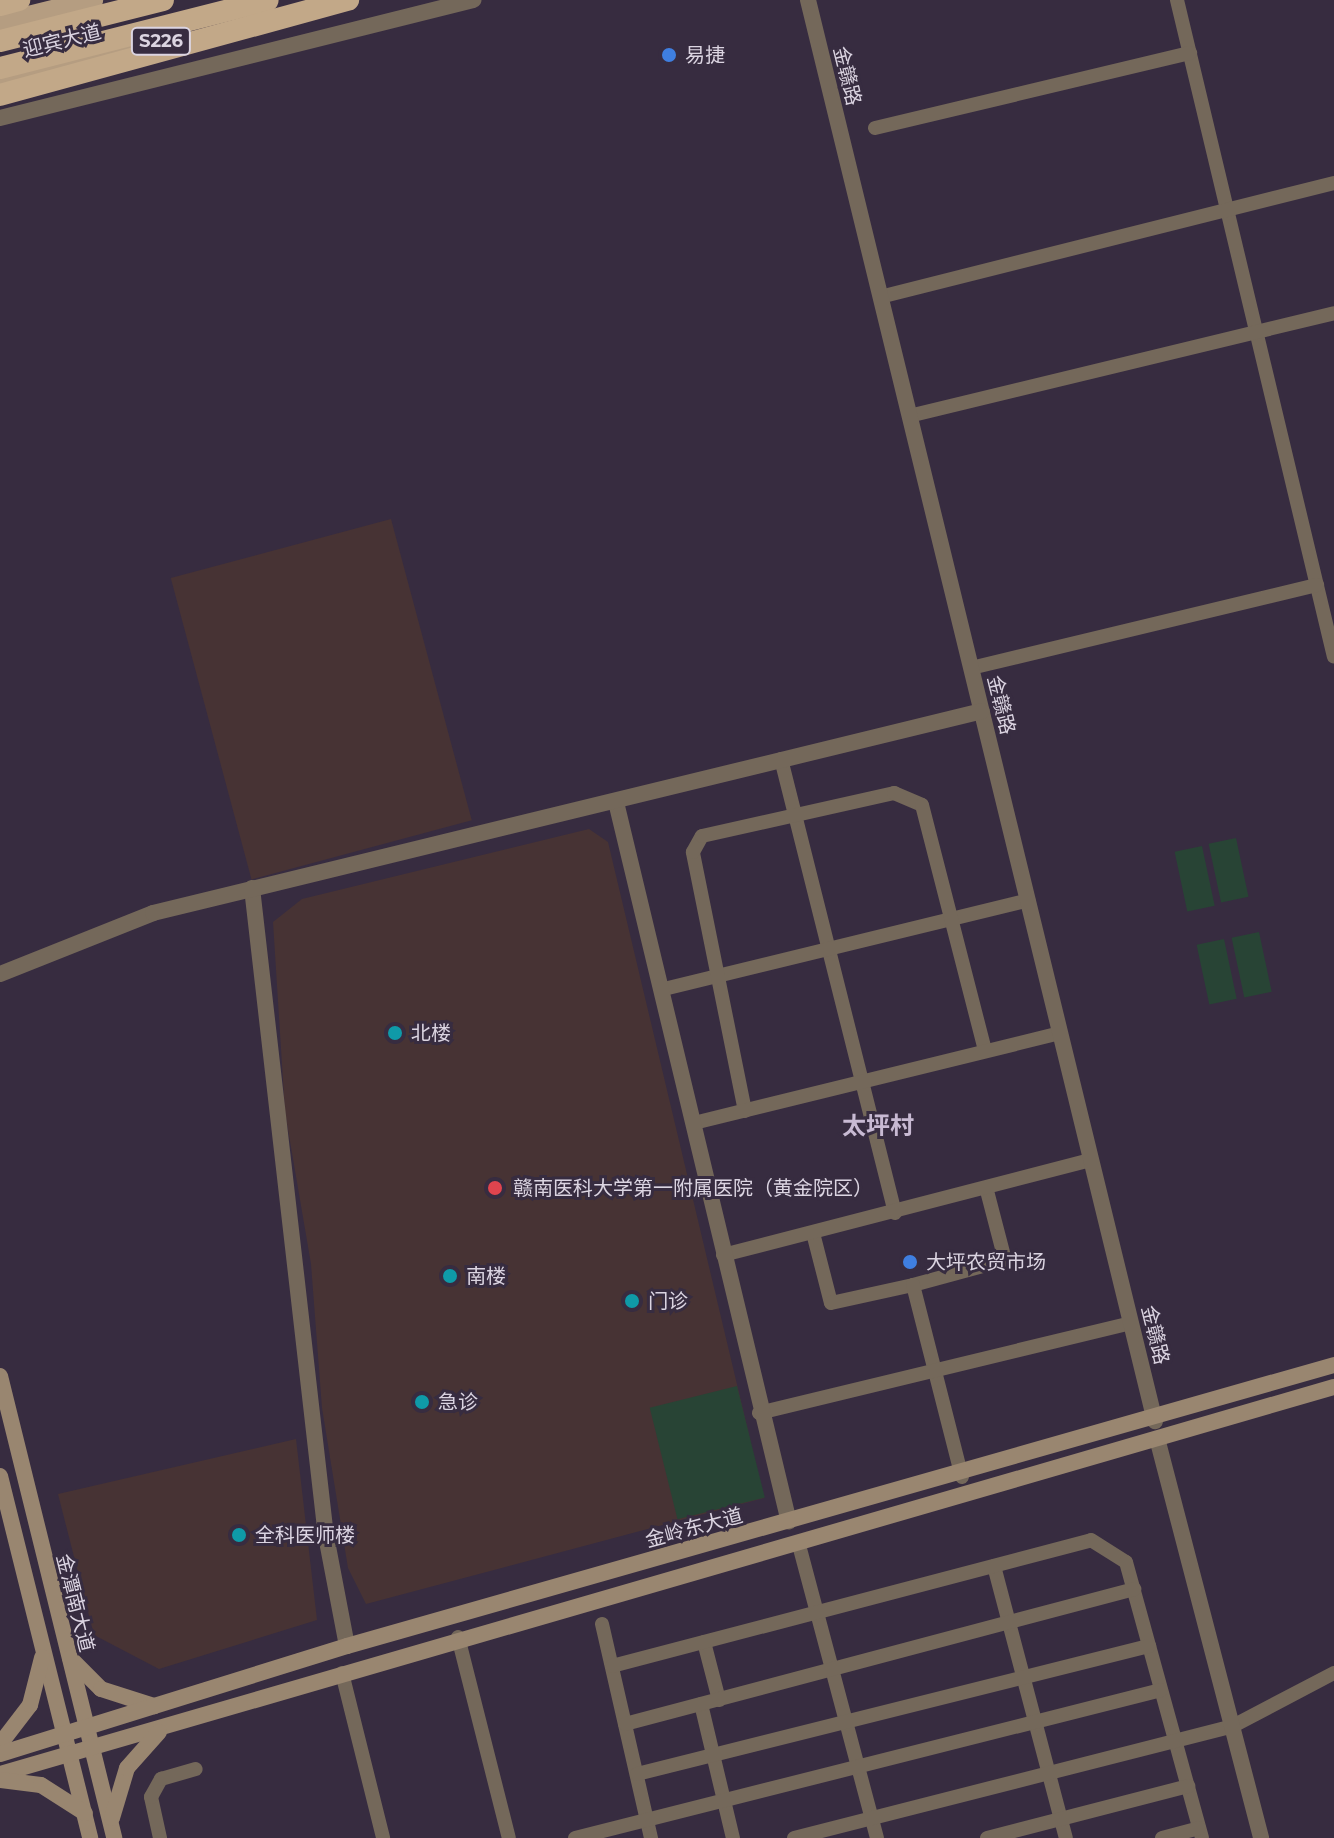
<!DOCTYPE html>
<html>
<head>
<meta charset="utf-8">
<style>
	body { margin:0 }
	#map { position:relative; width:1334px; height:1838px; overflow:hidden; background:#372c40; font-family:Montserrat,"Noto Sans SC",sans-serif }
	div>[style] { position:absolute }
	.medical>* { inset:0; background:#473334; transform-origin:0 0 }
	.green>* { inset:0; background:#284435; transform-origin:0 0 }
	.minor>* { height:14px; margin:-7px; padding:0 7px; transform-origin:7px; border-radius:7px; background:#74685a }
	.tertiary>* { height:16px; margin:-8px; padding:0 8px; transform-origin:8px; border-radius:8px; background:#74685a }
	.secondary>* { height:16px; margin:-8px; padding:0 8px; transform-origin:8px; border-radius:8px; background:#998670 }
	.primary>* { height:20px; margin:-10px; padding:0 10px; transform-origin:10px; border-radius:10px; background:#b59d81 }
	.trunk>* { height:22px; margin:-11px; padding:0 11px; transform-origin:11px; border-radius:11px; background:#c2a888 }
	.dots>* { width:22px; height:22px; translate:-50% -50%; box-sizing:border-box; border:4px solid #372c40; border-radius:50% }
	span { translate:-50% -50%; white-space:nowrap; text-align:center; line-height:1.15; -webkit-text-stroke:6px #372c40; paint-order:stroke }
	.shield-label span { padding:2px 6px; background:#372c40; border:2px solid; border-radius:6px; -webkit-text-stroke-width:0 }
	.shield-label { font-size:18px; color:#dbd4e1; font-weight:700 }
	.street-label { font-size:20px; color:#dbd4e1 }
	.poi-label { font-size:20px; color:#dbd4e1 }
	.left { translate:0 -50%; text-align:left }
	.quarter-label { font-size:24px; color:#c8bad3; font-weight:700 }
</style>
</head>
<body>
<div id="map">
	<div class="medical">
		<div style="left:391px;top:519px;width:312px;height:228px;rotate:75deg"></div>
		<div style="clip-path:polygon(589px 829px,608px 842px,764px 1498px,366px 1604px,348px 1568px,322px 1408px,311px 1264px,285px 1112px,273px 922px,302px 899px)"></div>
		<div style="clip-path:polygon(296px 1439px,317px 1620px,159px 1669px,94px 1635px,58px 1494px)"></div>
	</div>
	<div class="green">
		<div style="left:1236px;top:838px;width:60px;height:28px;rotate:78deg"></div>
		<div style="left:1202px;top:846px;width:61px;height:28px;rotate:78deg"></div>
		<div style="left:1259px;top:932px;width:61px;height:28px;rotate:78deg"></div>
		<div style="left:1224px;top:939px;width:61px;height:28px;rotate:78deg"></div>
		<div style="left:737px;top:1386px;width:115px;height:90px;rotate:76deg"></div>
	</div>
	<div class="minor">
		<div style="left:1177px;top:0;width:675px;rotate:76.56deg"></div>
		<div style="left:875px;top:128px;width:324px;rotate:-13.4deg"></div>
		<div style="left:880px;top:297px;width:468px;rotate:-14.1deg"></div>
		<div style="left:909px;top:416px;width:437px;rotate:-13.6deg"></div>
		<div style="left:971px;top:668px;width:356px;rotate:-13.5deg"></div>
		<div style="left:781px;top:759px;width:468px;rotate:75.9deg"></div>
		<div style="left:664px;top:989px;width:375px;rotate:-13.7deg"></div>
		<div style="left:745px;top:1111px;width:264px;rotate:-101.4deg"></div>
		<div style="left:693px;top:852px;width:18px;rotate:-61deg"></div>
		<div style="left:702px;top:836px;width:197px;rotate:-12.6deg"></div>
		<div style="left:894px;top:793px;width:30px;rotate:23deg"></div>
		<div style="left:922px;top:805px;width:253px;rotate:75.6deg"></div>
		<div style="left:694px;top:1123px;width:377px;rotate:-13.8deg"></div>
		<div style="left:813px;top:1233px;width:72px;rotate:75.6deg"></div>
		<div style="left:831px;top:1303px;width:84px;rotate:-12.4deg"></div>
		<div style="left:913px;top:1285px;width:95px;rotate:-15.2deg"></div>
		<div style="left:1005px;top:1260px;width:71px;rotate:-104.6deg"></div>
		<div style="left:723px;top:1255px;width:380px;rotate:-14.5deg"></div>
		<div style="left:913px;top:1285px;width:198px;rotate:75.7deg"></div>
		<div style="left:759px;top:1413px;width:383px;rotate:-13.6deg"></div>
		<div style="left:799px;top:1545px;width:303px;rotate:75.1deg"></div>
		<div style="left:994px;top:1566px;width:281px;rotate:75.2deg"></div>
		<div style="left:602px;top:1624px;width:220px;rotate:77.1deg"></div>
		<div style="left:458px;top:1637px;width:207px;rotate:75.8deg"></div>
		<div style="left:704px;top:1642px;width:60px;rotate:75.5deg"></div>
		<div style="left:612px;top:1666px;width:495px;rotate:-14.7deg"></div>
		<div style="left:1091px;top:1540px;width:41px;rotate:32.2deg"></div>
		<div style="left:1126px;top:1562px;width:286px;rotate:74.6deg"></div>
		<div style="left:342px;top:1673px;width:170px;rotate:76deg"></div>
		<div style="left:701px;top:1704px;width:138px;rotate:76.6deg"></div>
		<div style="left:625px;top:1724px;width:527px;rotate:-14.85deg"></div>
		<div style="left:637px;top:1774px;width:528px;rotate:-14.04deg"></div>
		<div style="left:160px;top:1838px;width:42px;rotate:-102.4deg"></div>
		<div style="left:151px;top:1797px;width:21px;rotate:-61deg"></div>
		<div style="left:161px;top:1779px;width:36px;rotate:-16deg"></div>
		<div style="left:575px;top:1838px;width:604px;rotate:-14.17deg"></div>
		<div style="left:794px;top:1838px;width:451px;rotate:-14.3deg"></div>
		<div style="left:1231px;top:1727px;width:116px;rotate:-27.7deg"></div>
		<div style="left:987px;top:1838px;width:208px;rotate:-14.5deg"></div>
		<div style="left:1162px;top:1838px;width:38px;rotate:-15deg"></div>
	</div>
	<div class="tertiary">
		<div style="left:808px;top:0;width:1463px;rotate:76.28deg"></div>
		<div style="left:0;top:118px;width:488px;rotate:-14deg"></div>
		<div style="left:616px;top:802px;width:740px;rotate:76.49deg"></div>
		<div style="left:252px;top:888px;width:652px;rotate:83.49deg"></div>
		<div style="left:326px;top:1536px;width:112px;rotate:79.2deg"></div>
		<div style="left:0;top:974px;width:165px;rotate:-21.7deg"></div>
		<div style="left:153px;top:913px;width:853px;rotate:-13.69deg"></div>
		<div style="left:1158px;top:1442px;width:409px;rotate:75.4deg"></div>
	</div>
	<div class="secondary">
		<div style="left:0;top:1376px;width:476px;rotate:76.1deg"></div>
		<div style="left:0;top:1476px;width:373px;rotate:76deg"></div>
		<div style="left:70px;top:1658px;width:44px;rotate:45deg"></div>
		<div style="left:101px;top:1689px;width:56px;rotate:17.8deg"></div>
		<div style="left:0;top:1744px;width:49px;rotate:-52.4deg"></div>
		<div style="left:30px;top:1705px;width:49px;rotate:-75.7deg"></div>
		<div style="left:0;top:1754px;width:363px;rotate:-17.3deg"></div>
		<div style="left:347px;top:1646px;width:1026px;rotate:-15.89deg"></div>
		<div style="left:0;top:1774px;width:1389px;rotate:-16.18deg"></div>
		<div style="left:0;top:1780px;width:41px;rotate:7deg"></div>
		<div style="left:41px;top:1785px;width:52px;rotate:32.5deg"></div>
		<div style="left:112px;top:1818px;width:52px;rotate:-73.3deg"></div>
		<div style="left:127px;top:1768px;width:48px;rotate:-48.4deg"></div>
	</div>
	<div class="primary">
		<div style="left:0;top:23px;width:96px;rotate:-13.9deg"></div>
		<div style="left:0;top:81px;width:136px;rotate:-14deg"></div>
	</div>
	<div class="trunk">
		<div style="left:0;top:5px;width:20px;rotate:-15deg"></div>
		<div style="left:0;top:41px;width:168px;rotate:-14.1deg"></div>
		<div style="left:0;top:68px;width:276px;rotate:-14.2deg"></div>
		<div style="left:0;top:95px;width:361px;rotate:-15.3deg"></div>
	</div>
	<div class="dots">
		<div style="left:669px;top:55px;background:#3f7fe0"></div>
		<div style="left:395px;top:1033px;background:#0f9aa8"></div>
		<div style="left:495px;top:1188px;background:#e0444e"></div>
		<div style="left:910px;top:1262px;background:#3f7fe0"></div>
		<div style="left:450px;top:1276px;background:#0f9aa8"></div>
		<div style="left:632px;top:1301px;background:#0f9aa8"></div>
		<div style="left:422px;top:1402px;background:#0f9aa8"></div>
		<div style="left:239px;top:1535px;background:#0f9aa8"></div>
	</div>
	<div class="shield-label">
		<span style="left:161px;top:41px">S226</span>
	</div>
	<div class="street-label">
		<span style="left:62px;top:41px;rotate:-14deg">迎宾大道</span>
		<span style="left:847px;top:76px;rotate:76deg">金赣路</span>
		<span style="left:1001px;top:705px;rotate:76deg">金赣路</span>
		<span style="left:1155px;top:1335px;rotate:76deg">金赣路</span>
		<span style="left:694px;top:1528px;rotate:-15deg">金岭东大道</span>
		<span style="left:75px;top:1603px;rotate:76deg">金潭南大道</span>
	</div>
	<div class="poi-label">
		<span class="left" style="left:685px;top:55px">易捷</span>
		<span class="left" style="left:411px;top:1033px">北楼</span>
		<span class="left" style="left:513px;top:1188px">赣南医科大学第一附属医院（黄金院区）</span>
		<span class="left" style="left:926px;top:1262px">大坪农贸市场</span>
		<span class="left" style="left:466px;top:1276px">南楼</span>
		<span class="left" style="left:648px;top:1301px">门诊</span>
		<span class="left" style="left:438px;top:1402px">急诊</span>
		<span class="left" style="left:255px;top:1535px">全科医师楼</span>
	</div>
	<div class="quarter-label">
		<span style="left:878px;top:1126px">太坪村</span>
	</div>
</div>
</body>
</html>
